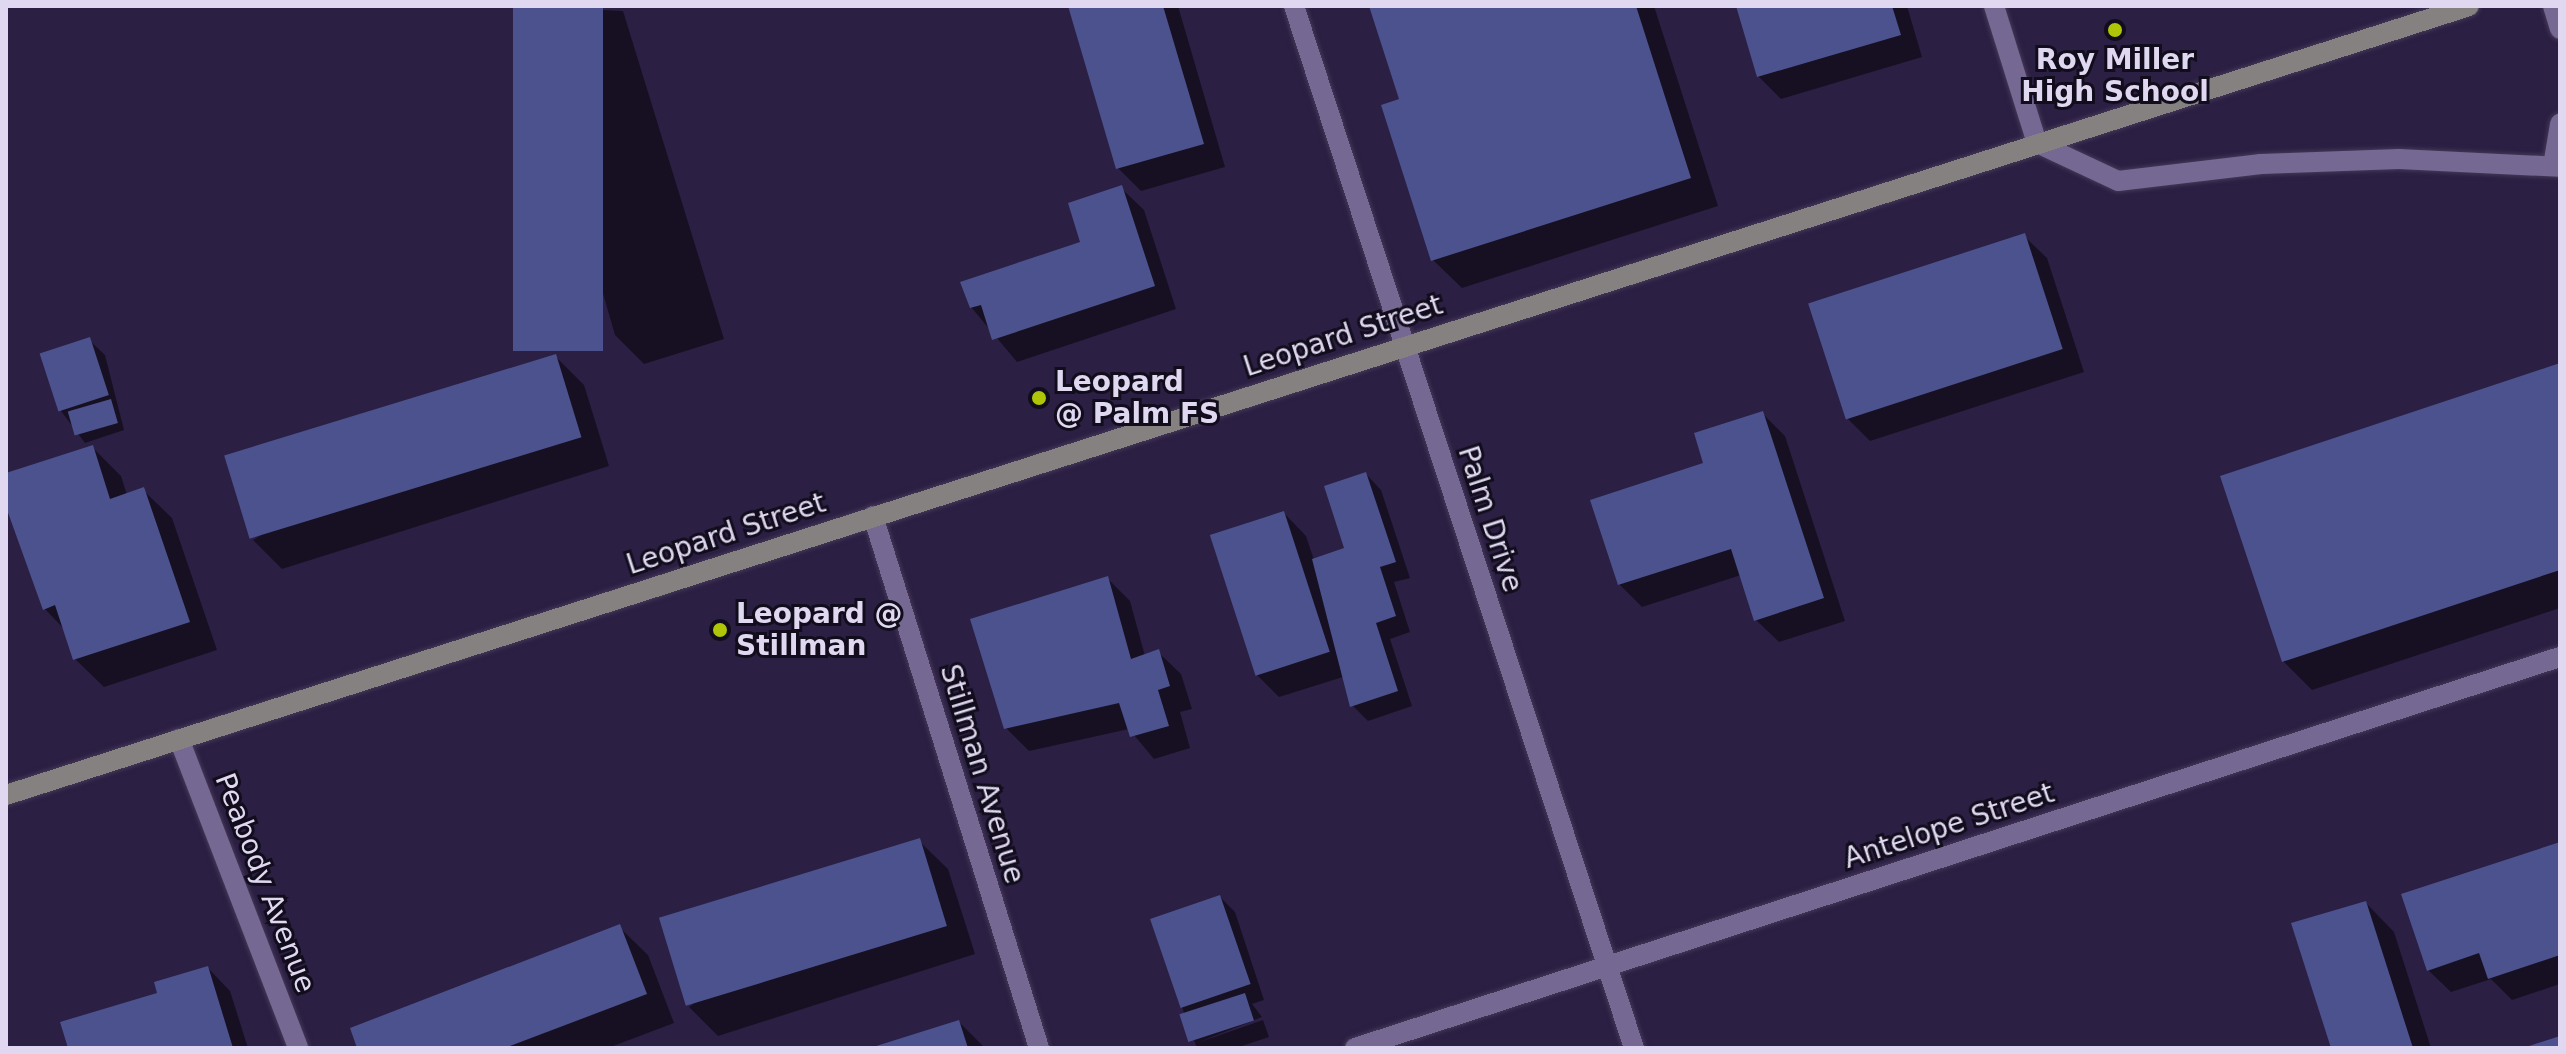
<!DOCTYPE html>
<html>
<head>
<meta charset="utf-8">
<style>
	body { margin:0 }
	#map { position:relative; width:2566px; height:1054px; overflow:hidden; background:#2b1f43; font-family:"DejaVu Sans",sans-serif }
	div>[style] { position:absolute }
	.shadow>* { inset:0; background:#0007 }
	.building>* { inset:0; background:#4c528e; transform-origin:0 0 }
	.roads { filter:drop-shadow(0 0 2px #453958) drop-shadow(0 0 2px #453958) }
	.minor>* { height:20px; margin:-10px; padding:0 10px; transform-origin:10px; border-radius:10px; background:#756993 }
	.tertiary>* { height:20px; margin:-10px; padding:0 10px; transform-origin:10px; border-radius:10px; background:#756993 }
	.secondary>* { height:20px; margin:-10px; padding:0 10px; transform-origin:10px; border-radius:10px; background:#848180 }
	.dots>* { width:22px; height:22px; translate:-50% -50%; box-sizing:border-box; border:4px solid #120d1c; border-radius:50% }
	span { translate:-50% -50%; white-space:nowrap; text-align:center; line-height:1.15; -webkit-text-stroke:6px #120d1c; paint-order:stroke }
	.poi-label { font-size:28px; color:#dfd8f0; font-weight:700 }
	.left { translate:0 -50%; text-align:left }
	.street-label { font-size:28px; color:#dfd8f0 }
	.frame { position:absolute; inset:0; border:8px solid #dfd8f0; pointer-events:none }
</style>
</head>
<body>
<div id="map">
	<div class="shadow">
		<div style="clip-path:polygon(520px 6px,623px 11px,724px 339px,644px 364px,615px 335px)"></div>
		<div style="clip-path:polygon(1071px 6px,1178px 6px,1225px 167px,1141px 191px,1118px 168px)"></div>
		<div style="clip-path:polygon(1372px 6px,1654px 6px,1718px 206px,1462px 288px,1433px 260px,1402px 101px)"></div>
		<div style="clip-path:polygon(1738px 6px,1907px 6px,1922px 57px,1781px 99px,1758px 76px)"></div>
		<div style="clip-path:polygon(1121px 188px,1144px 210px,1176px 309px,1017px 362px,971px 307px,1083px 244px)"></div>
		<div style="clip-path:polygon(2024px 236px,2047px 258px,2084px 372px,1870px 441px,1847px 418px)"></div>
		<div style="clip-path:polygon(89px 340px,105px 355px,124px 430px,85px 443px,61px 411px)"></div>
		<div style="clip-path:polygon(555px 356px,584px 385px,609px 466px,282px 569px,253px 540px)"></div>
		<div style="clip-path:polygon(2560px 365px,2560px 608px,2312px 690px,2283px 661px)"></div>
		<div style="clip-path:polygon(1762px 413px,1785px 436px,1845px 621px,1779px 642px,1756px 620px,1741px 575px,1642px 607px,1619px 584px,1706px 464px)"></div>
		<div style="clip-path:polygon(92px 447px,121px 476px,127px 495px,143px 490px,172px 518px,217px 650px,104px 687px,75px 659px,65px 630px,44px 608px,6px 501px,6px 475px)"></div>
		<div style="clip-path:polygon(1366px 474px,1381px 490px,1410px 578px,1394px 582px,1410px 632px,1390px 639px,1412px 706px,1368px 721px,1352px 705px,1343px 677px,1279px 697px,1256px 674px,1284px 513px,1306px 536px,1314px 560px,1347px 549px)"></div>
		<div style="clip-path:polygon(1107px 578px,1130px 601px,1145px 656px,1158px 652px,1181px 674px,1192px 709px,1180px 712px,1190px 748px,1154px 759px,1129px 729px,1029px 751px,1006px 728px)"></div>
		<div style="clip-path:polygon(919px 841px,948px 869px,975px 954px,718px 1036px,689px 1007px)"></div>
		<div style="clip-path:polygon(2560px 844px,2560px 984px,2512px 1000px,2491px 979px,2451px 992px,2428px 970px)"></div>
		<div style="clip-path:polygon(1220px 897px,1235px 912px,1264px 1000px,1252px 1004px,1262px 1017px,1197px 1043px,1263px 1020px,1269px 1037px,1236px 1048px,1197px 1048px,1182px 1007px)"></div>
		<div style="clip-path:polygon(2366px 903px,2394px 932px,2431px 1048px,2333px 1048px)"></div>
		<div style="clip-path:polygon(619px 927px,648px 955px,674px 1023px,608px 1048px,360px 1048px)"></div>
		<div style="clip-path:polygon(208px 968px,230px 991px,248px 1048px,70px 1048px)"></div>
		<div style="clip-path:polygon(959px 1022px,985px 1048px,878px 1048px)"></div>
	</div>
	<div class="building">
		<div style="left:513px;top:6px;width:90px;height:345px"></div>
		<div style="clip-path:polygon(1068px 6px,1163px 6px,1204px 144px,1116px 169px)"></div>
		<div style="clip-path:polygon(1369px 6px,1636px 6px,1691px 178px,1431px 261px,1381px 105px,1399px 99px)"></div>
		<div style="clip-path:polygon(1736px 6px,1892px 6px,1901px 35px,1757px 77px)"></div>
		<div style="clip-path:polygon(1122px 185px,1155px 286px,992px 340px,981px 305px,970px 308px,960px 282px,1080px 242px,1068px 203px)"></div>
		<div style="left:2025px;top:233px;width:122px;height:228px;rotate:72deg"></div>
		<div style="left:90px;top:337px;width:61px;height:53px;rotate:72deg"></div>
		<div style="left:556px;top:354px;width:87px;height:347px;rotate:73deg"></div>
		<div style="clip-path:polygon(2560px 363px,2560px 570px,2282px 662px,2220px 476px)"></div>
		<div style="left:111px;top:399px;width:25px;height:45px;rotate:74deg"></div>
		<div style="clip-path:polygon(1763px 411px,1824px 598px,1754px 621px,1731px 549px,1618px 585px,1590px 500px,1703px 463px,1694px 433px)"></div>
		<div style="clip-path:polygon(93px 445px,110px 499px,144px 487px,190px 622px,73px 660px,55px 605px,43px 610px,6px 507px,6px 473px)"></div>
		<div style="clip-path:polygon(1366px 472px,1396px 562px,1380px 567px,1396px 616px,1376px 623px,1398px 691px,1350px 707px,1312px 559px,1344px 548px,1324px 486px)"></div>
		<div style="left:1284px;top:511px;width:148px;height:78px;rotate:72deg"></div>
		<div style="clip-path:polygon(1108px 576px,1131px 659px,1159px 649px,1170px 686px,1158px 690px,1169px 726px,1130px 737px,1119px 703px,1004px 729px,970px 619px)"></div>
		<div style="left:920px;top:838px;width:92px;height:273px;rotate:73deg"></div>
		<div style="clip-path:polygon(2560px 842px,2560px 955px,2488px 979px,2479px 953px,2427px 971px,2401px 894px)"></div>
		<div style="left:1220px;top:895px;width:94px;height:74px;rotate:71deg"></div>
		<div style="clip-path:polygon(2366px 901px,2413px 1048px,2331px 1048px,2291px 923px)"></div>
		<div style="clip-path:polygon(620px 924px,647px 994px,505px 1048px,357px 1048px,350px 1028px)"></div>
		<div style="clip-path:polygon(208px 966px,233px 1048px,68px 1048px,60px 1022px,157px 993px,154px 982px)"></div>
		<div style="left:1245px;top:993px;width:29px;height:69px;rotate:72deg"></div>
		<div style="clip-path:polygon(959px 1020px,968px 1048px,873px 1048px,873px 1047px)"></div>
		<div style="clip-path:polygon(2560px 1036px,2560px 1048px,2526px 1048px,2526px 1047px)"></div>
	</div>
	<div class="roads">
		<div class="minor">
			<div style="left:1294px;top:6px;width:1096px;rotate:71.93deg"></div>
			<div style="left:1994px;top:6px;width:144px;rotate:72.6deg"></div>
			<div style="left:873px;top:516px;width:557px;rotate:72.67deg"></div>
			<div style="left:179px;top:739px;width:331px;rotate:68.9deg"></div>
			<div style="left:1355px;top:1048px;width:1267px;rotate:-17.98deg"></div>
		</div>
		<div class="tertiary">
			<div style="left:2553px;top:6px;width:24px;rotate:73deg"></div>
			<div style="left:2037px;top:143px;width:89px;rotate:25.1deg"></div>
			<div style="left:2118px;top:181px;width:144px;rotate:-6.8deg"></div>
			<div style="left:2261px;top:164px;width:138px;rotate:-2.1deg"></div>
			<div style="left:2399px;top:159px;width:161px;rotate:2.8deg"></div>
			<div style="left:2553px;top:166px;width:43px;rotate:-80.5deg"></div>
		</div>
		<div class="secondary">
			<div style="left:6px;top:795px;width:2586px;rotate:-17.76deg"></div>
		</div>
	</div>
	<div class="dots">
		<div style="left:2115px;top:30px;background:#afc508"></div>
		<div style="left:1039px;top:398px;background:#afc508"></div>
		<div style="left:720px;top:630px;background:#afc508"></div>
	</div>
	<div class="poi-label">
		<span style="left:2115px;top:76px">Roy Miller<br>High School</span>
		<span class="left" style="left:1055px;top:398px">Leopard<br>@ Palm FS</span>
		<span class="left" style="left:736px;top:630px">Leopard @<br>Stillman</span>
	</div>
	<div class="street-label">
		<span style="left:1343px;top:336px;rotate:-18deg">Leopard Street</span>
		<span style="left:1490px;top:519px;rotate:72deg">Palm Drive</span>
		<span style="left:726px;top:534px;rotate:-18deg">Leopard Street</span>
		<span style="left:982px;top:774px;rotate:73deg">Stillman Avenue</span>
		<span style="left:1949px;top:826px;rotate:-18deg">Antelope Street</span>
		<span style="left:265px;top:883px;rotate:69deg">Peabody Avenue</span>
	</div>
	<div class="frame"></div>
</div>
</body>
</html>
